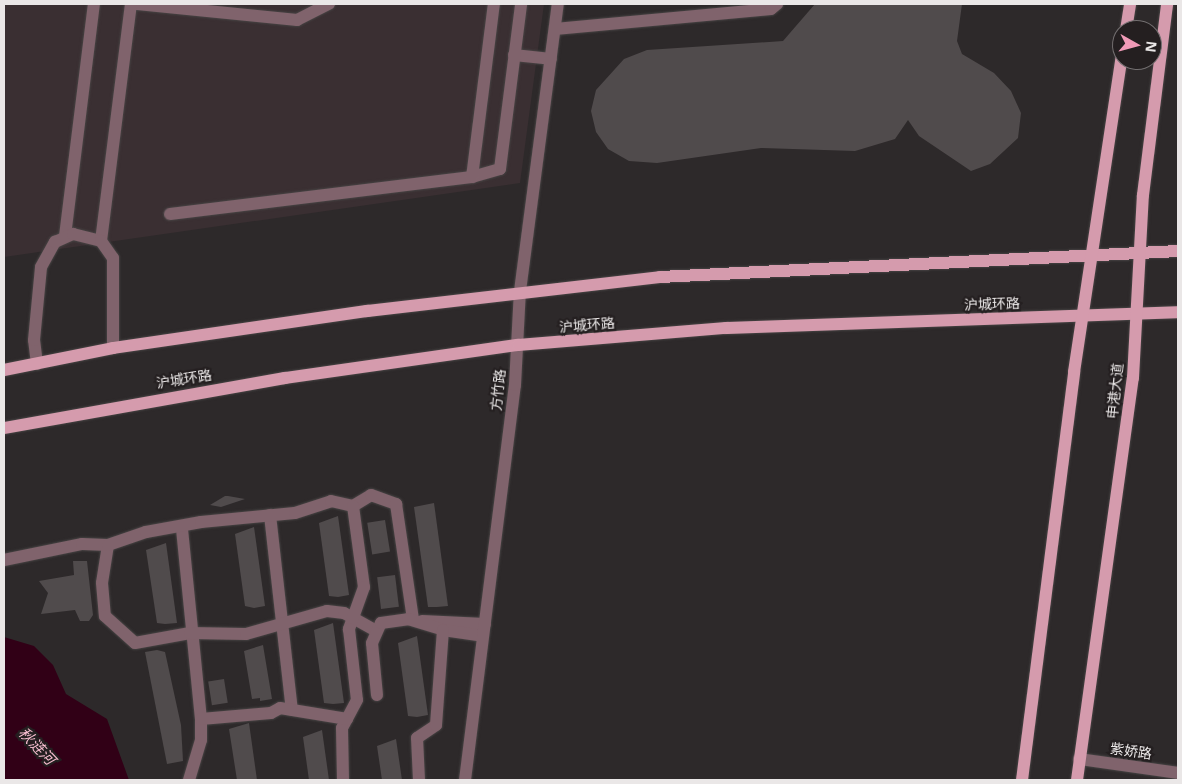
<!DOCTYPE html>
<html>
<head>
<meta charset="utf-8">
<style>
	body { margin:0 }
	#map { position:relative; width:1182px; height:784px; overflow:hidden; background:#2d292a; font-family:"Noto Sans","Noto Sans SC",sans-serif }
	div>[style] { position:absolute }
	.built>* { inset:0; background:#3a2f32 }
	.water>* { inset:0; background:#310016 }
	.building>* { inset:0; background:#504b4c; transform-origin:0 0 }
	.roads { filter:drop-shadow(0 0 1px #474444) drop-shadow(0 0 1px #474444) }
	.minor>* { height:12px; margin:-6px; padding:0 6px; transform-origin:6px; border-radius:6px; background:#80636c }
	.major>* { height:12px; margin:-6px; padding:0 6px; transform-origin:6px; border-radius:6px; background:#d59bad }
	span { translate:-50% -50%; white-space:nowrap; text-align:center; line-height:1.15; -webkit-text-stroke:4.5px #241f20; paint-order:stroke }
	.street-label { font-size:14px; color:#eae7e7 }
	.water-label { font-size:15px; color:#f9bfd1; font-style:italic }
	.frame { position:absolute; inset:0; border:5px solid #eae7e7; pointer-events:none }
	.north { position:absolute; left:1112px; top:20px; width:50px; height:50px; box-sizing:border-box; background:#241f20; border:1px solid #736f70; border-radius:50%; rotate:97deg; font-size:14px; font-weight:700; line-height:20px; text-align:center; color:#eae7e7 }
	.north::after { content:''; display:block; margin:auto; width:18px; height:22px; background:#f09ab7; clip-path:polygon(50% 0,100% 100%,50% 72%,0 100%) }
</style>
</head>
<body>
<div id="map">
	<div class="built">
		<div style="clip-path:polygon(4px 4px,544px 4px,520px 183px,4px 257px)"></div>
	</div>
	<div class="water">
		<div style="clip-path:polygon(4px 637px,34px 646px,53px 665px,66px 694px,107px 719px,129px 780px,4px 780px)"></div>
	</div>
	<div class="building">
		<div style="clip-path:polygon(815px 4px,962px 4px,957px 41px,962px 54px,994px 73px,1011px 91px,1021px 113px,1018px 138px,990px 164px,971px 171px,919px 136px,908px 120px,895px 139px,855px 151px,761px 148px,657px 163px,629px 161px,608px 149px,596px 132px,591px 111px,596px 90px,624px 59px,647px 50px,783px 41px)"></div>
		<div style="clip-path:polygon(225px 496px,228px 496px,245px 499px,221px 507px,210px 505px)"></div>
		<div style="clip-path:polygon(434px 503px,448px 606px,437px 607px,428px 607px,414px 507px)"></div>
		<div style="clip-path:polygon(338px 516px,349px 595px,338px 597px,329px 596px,319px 523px)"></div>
		<div style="left:385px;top:520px;width:32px;height:18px;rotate:81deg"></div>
		<div style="clip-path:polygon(254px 527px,265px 606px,254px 608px,245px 606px,235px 534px)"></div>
		<div style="clip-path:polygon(166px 543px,177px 623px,165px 624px,157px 623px,146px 550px)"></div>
		<div style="clip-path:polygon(73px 561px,87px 561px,93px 615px,89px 621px,80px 621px,75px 610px,41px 614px,48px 593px,39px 581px,74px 575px)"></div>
		<div style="left:395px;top:575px;width:32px;height:18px;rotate:83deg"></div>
		<div style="clip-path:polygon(333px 623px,344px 703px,333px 704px,324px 703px,314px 630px)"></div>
		<div style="clip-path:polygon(417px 636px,428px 715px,417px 717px,408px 716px,398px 643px)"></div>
		<div style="clip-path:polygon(263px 645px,272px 699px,260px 701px,260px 698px,252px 699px,244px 651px)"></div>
		<div style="clip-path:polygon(157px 650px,165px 652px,181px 725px,183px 761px,167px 764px,145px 652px)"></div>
		<div style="left:224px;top:679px;width:24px;height:16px;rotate:81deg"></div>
		<div style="clip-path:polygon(249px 723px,257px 780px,237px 780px,229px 729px)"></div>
		<div style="clip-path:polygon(322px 730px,329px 780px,309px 780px,303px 737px)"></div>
		<div style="clip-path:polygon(396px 739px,402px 780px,382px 780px,377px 746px)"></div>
	</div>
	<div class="roads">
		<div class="minor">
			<div style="left:137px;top:4px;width:161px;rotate:5.7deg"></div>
			<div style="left:297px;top:20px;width:36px;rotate:-27deg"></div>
			<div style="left:555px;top:29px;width:217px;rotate:-5.3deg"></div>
			<div style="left:771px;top:9px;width:8px;rotate:-40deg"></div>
			<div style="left:514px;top:55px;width:37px;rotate:6deg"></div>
			<div style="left:472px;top:177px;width:29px;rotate:-16deg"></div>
			<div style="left:500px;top:169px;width:166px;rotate:-82.7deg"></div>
			<div style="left:170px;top:214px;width:304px;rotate:-7deg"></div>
			<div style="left:472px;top:177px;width:174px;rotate:-82.8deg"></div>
			<div style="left:65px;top:236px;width:234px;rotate:-82.9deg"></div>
			<div style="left:101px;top:241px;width:239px;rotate:-82.8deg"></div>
			<div style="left:37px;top:364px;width:24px;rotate:-97deg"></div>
			<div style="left:34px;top:340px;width:73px;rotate:-84.5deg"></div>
			<div style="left:41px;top:267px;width:29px;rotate:-61deg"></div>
			<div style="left:55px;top:242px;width:20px;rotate:-24deg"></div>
			<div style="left:73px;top:234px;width:29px;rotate:14deg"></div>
			<div style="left:101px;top:241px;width:21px;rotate:55deg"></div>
			<div style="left:113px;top:258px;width:90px;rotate:90deg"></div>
			<div style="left:353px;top:506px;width:21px;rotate:-31deg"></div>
			<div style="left:371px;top:495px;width:27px;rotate:20deg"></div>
			<div style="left:396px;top:504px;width:116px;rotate:81.6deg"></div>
			<div style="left:270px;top:515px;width:196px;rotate:83.6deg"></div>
			<div style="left:182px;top:529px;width:191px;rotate:84.3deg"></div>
			<div style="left:201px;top:719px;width:21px;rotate:90deg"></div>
			<div style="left:201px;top:740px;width:42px;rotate:106.7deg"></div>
			<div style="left:108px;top:545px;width:38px;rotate:99deg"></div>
			<div style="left:102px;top:583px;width:33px;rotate:85deg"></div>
			<div style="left:105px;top:616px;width:40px;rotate:42deg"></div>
			<div style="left:135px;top:643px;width:56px;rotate:-10.3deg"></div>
			<div style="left:190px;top:633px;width:56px;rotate:1deg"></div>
			<div style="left:246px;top:634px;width:84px;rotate:-15.9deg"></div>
			<div style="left:327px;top:611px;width:17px;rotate:7deg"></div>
			<div style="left:344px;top:613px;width:35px;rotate:29deg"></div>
			<div style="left:4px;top:560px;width:80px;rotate:-11.6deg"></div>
			<div style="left:82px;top:544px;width:26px;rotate:2deg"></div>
			<div style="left:108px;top:545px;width:40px;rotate:-18.9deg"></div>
			<div style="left:146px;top:532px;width:56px;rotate:-10.3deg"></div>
			<div style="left:201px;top:522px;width:94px;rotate:-5.5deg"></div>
			<div style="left:295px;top:513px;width:38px;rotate:-18deg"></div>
			<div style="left:331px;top:501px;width:23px;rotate:13deg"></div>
			<div style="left:353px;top:506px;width:82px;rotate:82.3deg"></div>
			<div style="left:364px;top:587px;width:45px;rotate:109.7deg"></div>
			<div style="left:349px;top:629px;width:71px;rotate:83.6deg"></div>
			<div style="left:357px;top:700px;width:32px;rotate:118deg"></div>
			<div style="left:342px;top:728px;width:52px;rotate:88.9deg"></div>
			<div style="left:422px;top:621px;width:63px;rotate:2.7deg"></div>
			<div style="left:377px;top:695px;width:52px;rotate:-95.5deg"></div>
			<div style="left:372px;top:643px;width:22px;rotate:-66deg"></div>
			<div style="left:381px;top:623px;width:27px;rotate:-8deg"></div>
			<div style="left:408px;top:619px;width:37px;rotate:17deg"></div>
			<div style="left:443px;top:630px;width:40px;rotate:8.5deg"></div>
			<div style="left:201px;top:719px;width:70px;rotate:-4.9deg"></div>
			<div style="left:271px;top:713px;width:10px;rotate:-29deg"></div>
			<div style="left:280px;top:708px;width:68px;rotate:9.3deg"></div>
			<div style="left:1079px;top:759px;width:100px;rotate:8deg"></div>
			<div style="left:419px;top:780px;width:42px;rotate:-92.7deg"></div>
			<div style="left:417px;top:738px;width:23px;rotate:-34deg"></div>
			<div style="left:436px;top:725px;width:95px;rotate:-85.8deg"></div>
			<div style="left:465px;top:780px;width:398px;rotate:-82.8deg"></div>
			<div style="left:515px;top:385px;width:94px;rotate:-87deg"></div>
			<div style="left:520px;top:291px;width:290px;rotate:-82.5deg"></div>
		</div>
		<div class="major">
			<div style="left:1126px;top:30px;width:26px;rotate:-81deg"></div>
			<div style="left:4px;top:370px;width:111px;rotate:-11.4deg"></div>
			<div style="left:113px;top:348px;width:257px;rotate:-8.3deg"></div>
			<div style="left:367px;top:311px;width:295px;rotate:-6.6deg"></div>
			<div style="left:660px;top:277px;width:519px;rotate:-2.87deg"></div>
			<div style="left:4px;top:428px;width:285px;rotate:-10.1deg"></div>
			<div style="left:285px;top:378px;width:235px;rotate:-8.1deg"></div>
			<div style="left:518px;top:345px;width:209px;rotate:-4.7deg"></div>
			<div style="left:726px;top:328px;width:452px;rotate:-2deg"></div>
			<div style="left:1022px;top:780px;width:411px;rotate:-82.7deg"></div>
			<div style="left:1074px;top:372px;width:320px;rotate:-81.4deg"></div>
			<div style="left:1077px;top:780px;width:406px;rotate:-82.1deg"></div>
			<div style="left:1133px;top:378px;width:183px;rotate:-86.9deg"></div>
			<div style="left:1143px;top:195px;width:193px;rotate:-82.8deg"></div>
		</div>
	</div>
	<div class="street-label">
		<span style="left:992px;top:304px;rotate:-2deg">沪城环路</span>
		<span style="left:587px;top:325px;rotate:-5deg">沪城环路</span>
		<span style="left:184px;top:379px;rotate:-9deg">沪城环路</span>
		<span style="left:498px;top:390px;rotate:-84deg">方竹路</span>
		<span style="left:1115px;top:391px;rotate:-84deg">申港大道</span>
		<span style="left:1131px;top:751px;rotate:8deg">紫娇路</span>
	</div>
	<div class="water-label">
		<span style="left:37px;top:746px;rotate:46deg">秋涟河</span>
	</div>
	<div class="frame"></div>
	<div class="north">N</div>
</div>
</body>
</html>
